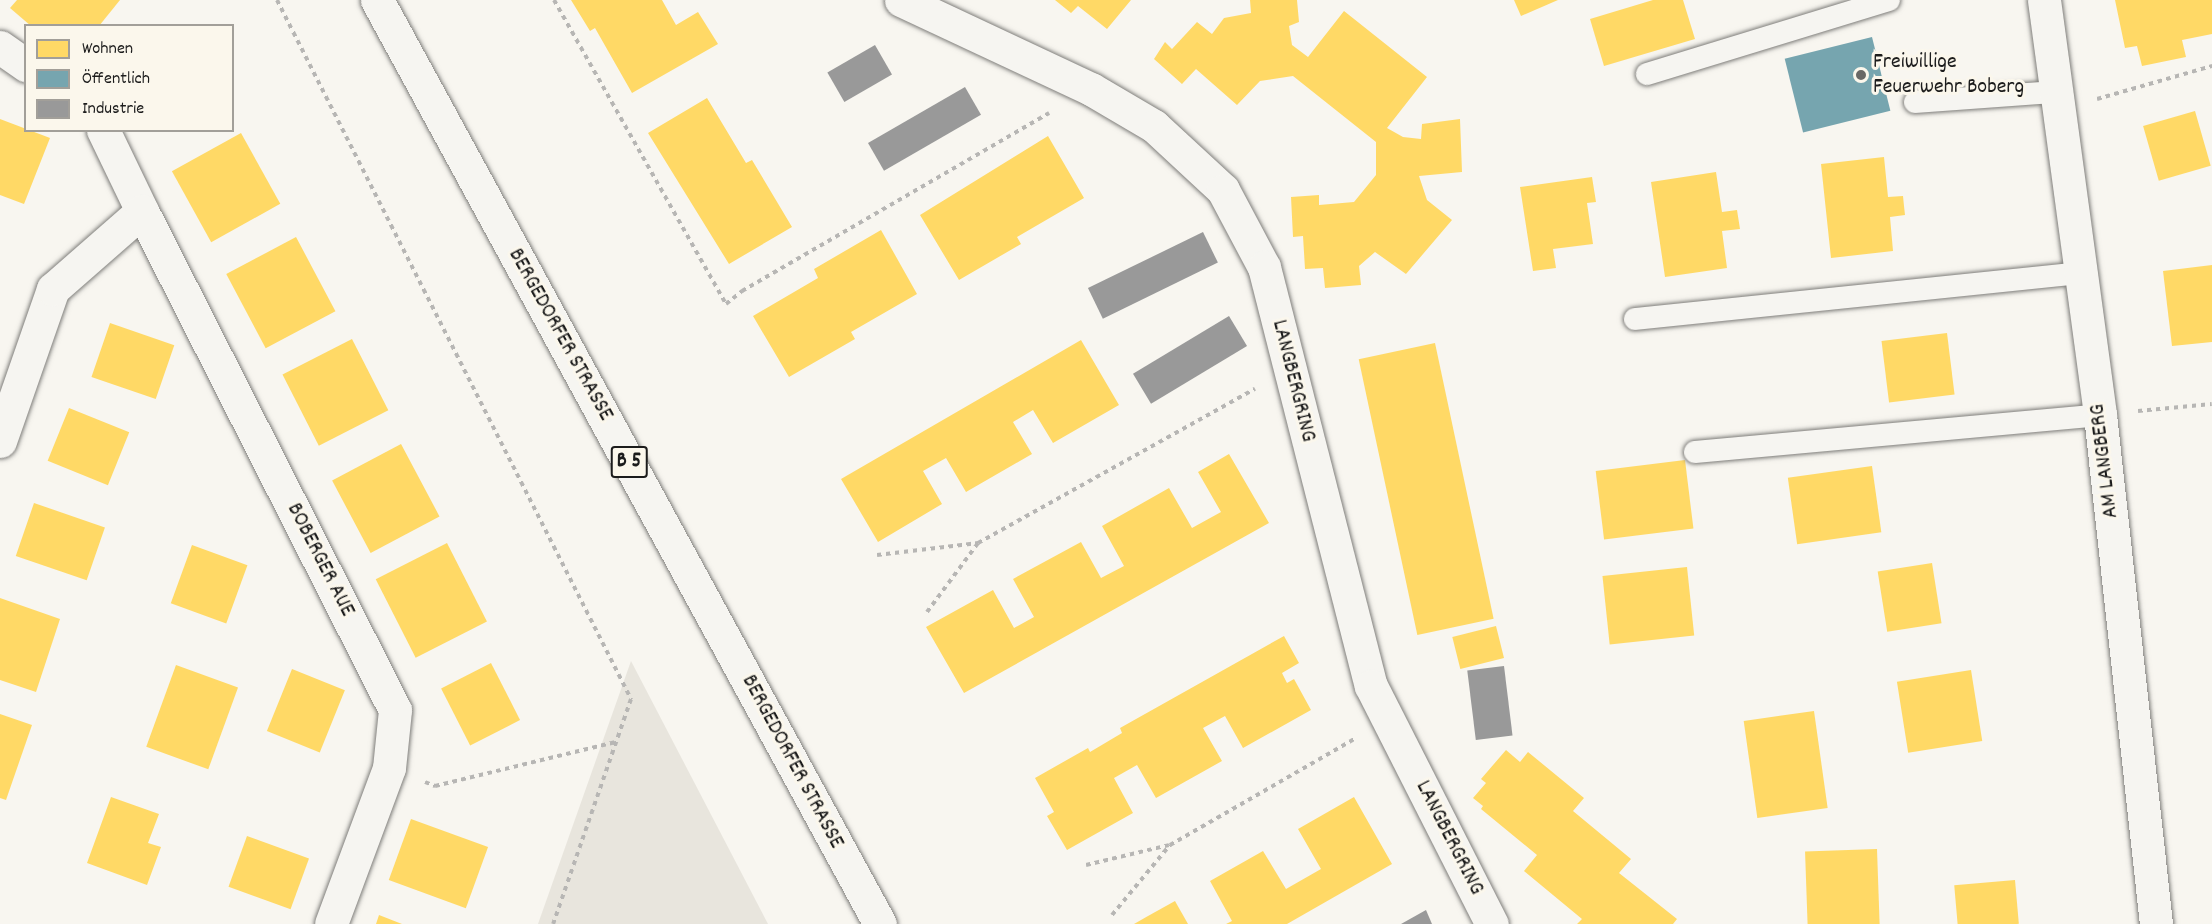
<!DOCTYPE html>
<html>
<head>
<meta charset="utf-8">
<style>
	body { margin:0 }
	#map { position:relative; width:2212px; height:924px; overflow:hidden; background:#f8f6f0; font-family:Dekko,sans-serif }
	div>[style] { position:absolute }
	.built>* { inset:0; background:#e8e5dd }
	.homes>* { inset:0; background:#ffd966; transform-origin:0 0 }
	.public>* { inset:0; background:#76a5af; transform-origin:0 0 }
	.industry>* { inset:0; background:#999; transform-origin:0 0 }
	.path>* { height:4px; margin-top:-2px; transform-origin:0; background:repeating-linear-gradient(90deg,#b7b6b4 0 4.5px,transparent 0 9px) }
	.roads { filter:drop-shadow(0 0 2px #7f7e7b) drop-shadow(0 0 2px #7f7e7b) }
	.service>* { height:22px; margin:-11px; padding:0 11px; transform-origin:11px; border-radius:11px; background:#f6f5f1 }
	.minor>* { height:33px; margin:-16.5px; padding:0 16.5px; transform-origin:16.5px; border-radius:16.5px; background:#f6f5f1 }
	.tertiary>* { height:33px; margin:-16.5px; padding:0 16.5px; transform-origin:16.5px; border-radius:16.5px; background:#f6f5f1 }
	.primary>* { height:33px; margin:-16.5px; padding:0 16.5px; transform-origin:16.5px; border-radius:16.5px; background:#f6f5f1 }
	.dots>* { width:16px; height:16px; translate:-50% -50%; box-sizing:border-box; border:3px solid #fbf7ec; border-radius:50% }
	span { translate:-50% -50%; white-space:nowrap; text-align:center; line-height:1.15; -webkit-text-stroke:6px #fbf7ec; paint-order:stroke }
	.shield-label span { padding:2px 4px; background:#fbf7ec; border:2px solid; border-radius:4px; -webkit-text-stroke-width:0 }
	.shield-label { font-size:21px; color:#1c1c1c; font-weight:700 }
	.poi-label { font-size:22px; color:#1c1c1c }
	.left { translate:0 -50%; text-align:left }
	.street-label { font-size:22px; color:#1c1c1c }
	.legend { position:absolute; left:24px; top:24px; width:210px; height:108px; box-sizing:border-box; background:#fbf7ec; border:2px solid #a29f99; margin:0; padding:8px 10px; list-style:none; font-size:18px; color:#1c1c1c }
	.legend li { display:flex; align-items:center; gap:12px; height:30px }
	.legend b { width:30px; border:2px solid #a29f99 }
</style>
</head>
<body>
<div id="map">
	<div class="built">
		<div style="clip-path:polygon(631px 661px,768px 924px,538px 924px)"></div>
	</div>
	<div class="homes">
		<div style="clip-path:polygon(17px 0,120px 0,99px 26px,31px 26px,10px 8px)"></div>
		<div style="clip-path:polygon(571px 0,662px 0,676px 25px,698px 12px,718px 44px,632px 93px,595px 28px,590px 31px)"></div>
		<div style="clip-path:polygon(1055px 0,1131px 0,1107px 29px,1078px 6px,1071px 13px)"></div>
		<div style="clip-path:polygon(1250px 0,1297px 0,1299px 22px,1289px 26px,1292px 45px,1308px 57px,1344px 11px,1427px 77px,1387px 128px,1403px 137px,1421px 139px,1422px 124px,1460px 119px,1462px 172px,1419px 176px,1427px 200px,1452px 220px,1406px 274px,1375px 252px,1359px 266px,1361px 285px,1325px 288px,1323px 268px,1305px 269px,1303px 236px,1293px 237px,1291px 197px,1319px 195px,1319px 205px,1354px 202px,1376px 175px,1376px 142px,1293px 76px,1260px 81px,1237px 105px,1196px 69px,1182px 84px,1154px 59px,1165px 42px,1172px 49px,1197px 22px,1212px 34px,1224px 18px,1251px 13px)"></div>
		<div style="clip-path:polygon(1514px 0,1558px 0,1521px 16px)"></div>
		<div style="clip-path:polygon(1653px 0,1683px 0,1695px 39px,1604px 66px,1590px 19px)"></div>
		<div style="clip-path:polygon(2115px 0,2212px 0,2212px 34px,2182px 40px,2186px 57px,2142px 66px,2137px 46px,2125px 48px)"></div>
		<div style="clip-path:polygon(707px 98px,746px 163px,752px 160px,792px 227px,729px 264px,648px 133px)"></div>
		<div style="left:2195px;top:111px;width:57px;height:54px;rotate:74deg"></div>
		<div style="clip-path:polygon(0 119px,50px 138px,24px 204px,0 195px)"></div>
		<div style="left:241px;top:133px;width:81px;height:79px;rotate:61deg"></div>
		<div style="clip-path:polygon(1048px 136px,1084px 198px,1017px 237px,1021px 244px,959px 280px,920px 215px)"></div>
		<div style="clip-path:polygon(1884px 157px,1888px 197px,1903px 196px,1904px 206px,1905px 215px,1890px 217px,1893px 251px,1831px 258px,1821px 164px)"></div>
		<div style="clip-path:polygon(1716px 172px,1722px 212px,1737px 210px,1740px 229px,1722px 231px,1727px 268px,1665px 277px,1651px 182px)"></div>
		<div style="clip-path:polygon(1592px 177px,1596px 202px,1587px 203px,1593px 244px,1553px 249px,1556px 268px,1533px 271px,1520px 187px)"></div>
		<div style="clip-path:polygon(881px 230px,917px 294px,851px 332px,855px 339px,789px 377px,753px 316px,818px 278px,814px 269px)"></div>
		<div style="left:296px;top:237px;width:84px;height:79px;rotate:62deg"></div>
		<div style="clip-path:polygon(2212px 265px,2212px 342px,2172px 346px,2163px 271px)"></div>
		<div style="left:110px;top:323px;width:68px;height:57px;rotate:19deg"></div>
		<div style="left:1947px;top:333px;width:62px;height:66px;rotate:83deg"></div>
		<div style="left:352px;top:339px;width:80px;height:78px;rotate:63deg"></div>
		<div style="clip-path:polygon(1081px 340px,1119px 405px,1053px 443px,1033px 410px,1013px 422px,1032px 454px,966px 492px,946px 458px,923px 471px,942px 504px,878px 542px,841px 479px)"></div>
		<div style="left:1435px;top:343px;width:282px;height:78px;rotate:78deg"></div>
		<div style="left:69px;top:408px;width:65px;height:57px;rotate:22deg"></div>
		<div style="left:401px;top:444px;width:82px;height:78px;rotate:62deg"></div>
		<div style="clip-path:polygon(1229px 454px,1269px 523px,964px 693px,926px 627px,993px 590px,1014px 628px,1034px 617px,1013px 579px,1081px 542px,1101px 578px,1124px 566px,1102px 526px,1169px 488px,1192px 528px,1221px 512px,1198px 472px)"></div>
		<div style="left:1685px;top:460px;width:69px;height:90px;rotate:83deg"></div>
		<div style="left:1872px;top:466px;width:67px;height:85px;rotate:82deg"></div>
		<div style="left:34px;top:503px;width:75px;height:56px;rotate:19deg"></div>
		<div style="left:447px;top:543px;width:88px;height:80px;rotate:63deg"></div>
		<div style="left:192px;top:545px;width:59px;height:62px;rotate:20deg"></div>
		<div style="left:1932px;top:563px;width:61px;height:55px;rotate:81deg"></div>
		<div style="left:1687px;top:567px;width:69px;height:85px;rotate:84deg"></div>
		<div style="clip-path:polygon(0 598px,60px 619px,36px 692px,0 680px)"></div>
		<div style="left:1496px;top:626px;width:33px;height:45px;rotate:76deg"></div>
		<div style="clip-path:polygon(1284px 636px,1299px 663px,1282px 673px,1287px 683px,1294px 679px,1311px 710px,1243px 748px,1225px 716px,1203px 728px,1222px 761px,1156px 798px,1137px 765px,1114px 778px,1133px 813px,1067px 850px,1047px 816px,1054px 812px,1035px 778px,1088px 748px,1090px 752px,1122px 733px,1120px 728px)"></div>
		<div style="left:491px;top:663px;width:64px;height:56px;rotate:63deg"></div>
		<div style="left:176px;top:665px;width:66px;height:87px;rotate:20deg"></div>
		<div style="left:292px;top:669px;width:57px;height:67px;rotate:22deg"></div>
		<div style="left:1971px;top:670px;width:72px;height:75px;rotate:81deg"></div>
		<div style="left:1814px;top:711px;width:98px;height:71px;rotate:82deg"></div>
		<div style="clip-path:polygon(0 714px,32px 725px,6px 800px,0 798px)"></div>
		<div style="clip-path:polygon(1506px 750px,1520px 762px,1528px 752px,1584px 798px,1573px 811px,1631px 859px,1619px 873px,1677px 919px,1673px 924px,1577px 924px,1582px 919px,1524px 871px,1537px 855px,1481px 809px,1483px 806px,1473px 798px,1486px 783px,1481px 779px)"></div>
		<div style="clip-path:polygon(111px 797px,159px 814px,148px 843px,161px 847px,147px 885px,87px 863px)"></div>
		<div style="clip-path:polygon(1354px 797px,1392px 864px,1287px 924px,1226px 924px,1232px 921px,1210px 881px,1263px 851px,1286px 889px,1321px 869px,1298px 829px)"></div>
		<div style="left:411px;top:819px;width:82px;height:65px;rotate:20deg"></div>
		<div style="left:247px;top:836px;width:66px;height:54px;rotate:20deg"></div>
		<div style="left:1877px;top:849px;width:75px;height:72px;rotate:88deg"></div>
		<div style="left:2015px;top:880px;width:44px;height:61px;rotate:85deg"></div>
		<div style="clip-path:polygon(1175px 901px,1188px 924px,1134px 924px,1148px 916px)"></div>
		<div style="clip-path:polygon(379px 915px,402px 924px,376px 924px)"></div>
	</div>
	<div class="public">
		<div style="left:1872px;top:37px;width:76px;height:90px;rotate:76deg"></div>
	</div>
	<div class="industry">
		<div style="left:875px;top:45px;width:34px;height:55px;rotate:60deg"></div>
		<div style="left:965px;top:87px;width:32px;height:112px;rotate:60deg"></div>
		<div style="left:1203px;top:232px;width:34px;height:128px;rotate:64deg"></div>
		<div style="left:1229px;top:316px;width:35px;height:112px;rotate:59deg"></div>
		<div style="left:1504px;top:666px;width:70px;height:37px;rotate:83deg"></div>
		<div style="clip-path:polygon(1426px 910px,1432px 924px,1401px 924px)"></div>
	</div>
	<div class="path">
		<div style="left:277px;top:0;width:784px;rotate:63.14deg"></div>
		<div style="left:631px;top:699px;width:238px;rotate:109.1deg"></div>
		<div style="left:554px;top:0;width:349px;rotate:60.5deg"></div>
		<div style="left:726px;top:304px;width:21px;rotate:-39deg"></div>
		<div style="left:742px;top:291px;width:355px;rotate:-30.1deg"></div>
		<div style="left:2097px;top:99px;width:120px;rotate:-16deg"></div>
		<div style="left:2138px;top:411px;width:74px;rotate:-5.4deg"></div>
		<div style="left:877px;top:555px;width:102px;rotate:-6.8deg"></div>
		<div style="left:927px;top:612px;width:86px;rotate:-53.5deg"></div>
		<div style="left:978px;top:543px;width:317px;rotate:-29.1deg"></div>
		<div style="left:425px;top:782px;width:11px;rotate:22deg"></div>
		<div style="left:435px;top:786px;width:186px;rotate:-13.7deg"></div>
		<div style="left:1086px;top:865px;width:85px;rotate:-13.5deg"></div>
		<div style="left:1112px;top:915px;width:91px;rotate:-50.4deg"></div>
		<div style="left:1170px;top:845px;width:212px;rotate:-29.9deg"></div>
	</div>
	<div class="roads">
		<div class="service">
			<div style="left:1647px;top:74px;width:253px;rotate:-17deg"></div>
			<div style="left:1915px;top:102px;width:141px;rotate:-4.1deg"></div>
			<div style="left:1635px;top:319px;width:448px;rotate:-5.9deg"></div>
			<div style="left:1695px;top:452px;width:407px;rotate:-5.2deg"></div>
		</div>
		<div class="minor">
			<div style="left:901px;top:0;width:210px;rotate:25.1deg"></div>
			<div style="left:1091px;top:89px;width:73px;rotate:30.4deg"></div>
			<div style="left:1154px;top:126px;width:94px;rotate:42.8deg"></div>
			<div style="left:1223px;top:190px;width:87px;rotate:62deg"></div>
			<div style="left:1264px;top:267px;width:432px;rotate:75.7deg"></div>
			<div style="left:1371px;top:686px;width:267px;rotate:63.1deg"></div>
			<div style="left:0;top:47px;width:32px;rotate:35deg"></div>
			<div style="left:103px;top:130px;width:90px;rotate:64.3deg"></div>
			<div style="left:0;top:441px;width:161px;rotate:-70.8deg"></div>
			<div style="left:53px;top:289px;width:118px;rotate:-41.2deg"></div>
			<div style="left:142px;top:211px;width:559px;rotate:63.11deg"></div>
			<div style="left:395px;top:710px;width:58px;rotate:95.9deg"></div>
			<div style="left:389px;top:768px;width:166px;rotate:110.4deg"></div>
		</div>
		<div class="tertiary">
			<div style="left:2044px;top:0;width:419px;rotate:82.3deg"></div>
			<div style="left:2100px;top:415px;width:512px;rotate:83.72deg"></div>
		</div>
		<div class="primary">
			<div style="left:377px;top:0;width:1052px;rotate:61.44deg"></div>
		</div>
	</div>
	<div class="dots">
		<div style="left:1861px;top:75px;background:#696866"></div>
	</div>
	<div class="shield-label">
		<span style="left:629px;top:462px">B 5</span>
	</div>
	<div class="poi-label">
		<span class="left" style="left:1873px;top:75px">Freiwillige<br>Feuerwehr Boberg</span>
	</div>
	<div class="street-label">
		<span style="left:560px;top:335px;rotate:61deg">BERGEDORFER STRASSE</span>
		<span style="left:1293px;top:381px;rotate:76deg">LANGBERGRING</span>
		<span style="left:2105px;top:461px;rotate:-97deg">AM LANGBERG</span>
		<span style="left:320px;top:560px;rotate:63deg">BOBERGER AUE</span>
		<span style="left:792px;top:762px;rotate:62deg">BERGEDORFER STRASSE</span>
		<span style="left:1449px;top:838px;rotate:63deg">LANGBERGRING</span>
	</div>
	<ul class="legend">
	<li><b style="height:16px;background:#ffd966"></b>Wohnen</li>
	<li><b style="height:16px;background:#76a5af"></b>Öffentlich</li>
	<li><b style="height:16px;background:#999"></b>Industrie</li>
	</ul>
</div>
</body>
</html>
